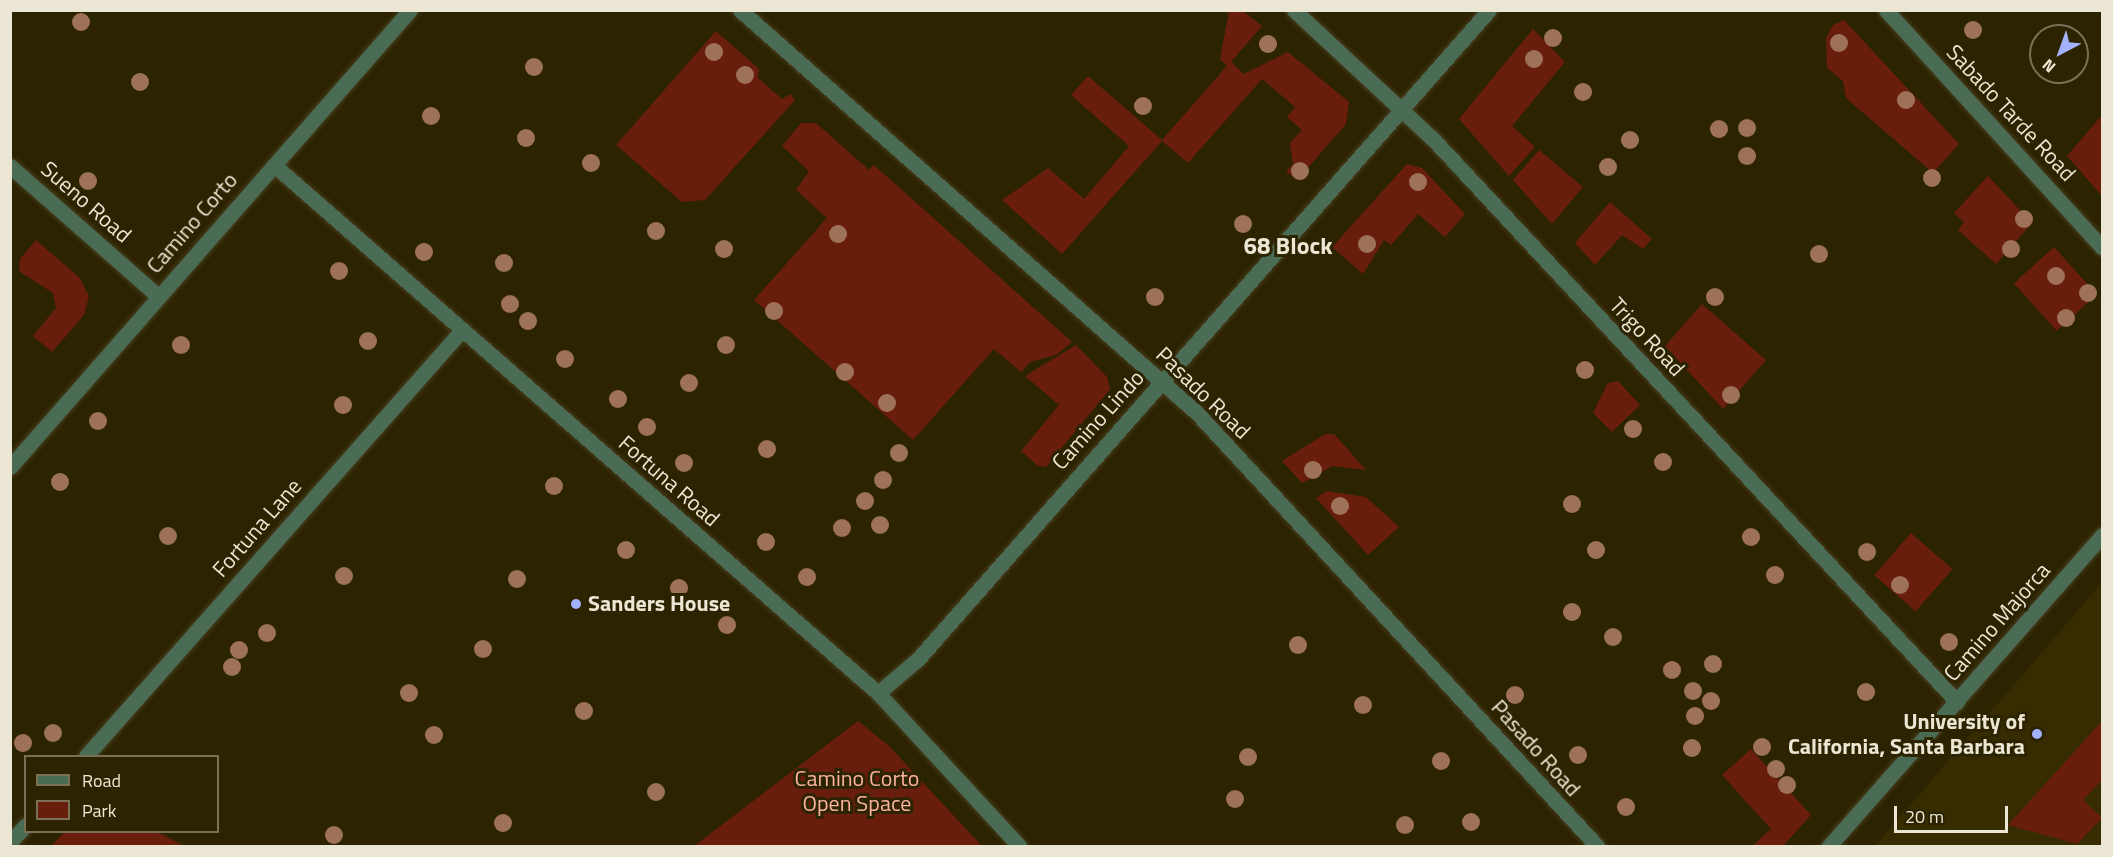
<!DOCTYPE html>
<html>
<head>
<meta charset="utf-8">
<style>
	body { margin:0 }
	#map { position:relative; width:2113px; height:857px; overflow:hidden; background:#2c2301; font-family:"Titillium Web",sans-serif }
	div>[style] { position:absolute }
	.built>* { inset:0; background:#372c00 }
	.green>* { inset:0; background:#691e0c; transform-origin:0 0 }
	.roads { filter:drop-shadow(0 0 2px #473e1f) drop-shadow(0 0 2px #473e1f) }
	.minor>* { height:15px; margin:-7.5px; padding:0 7.5px; transform-origin:7.5px; border-radius:7.5px; background:#4a6c55 }
	.trees>* { width:18px; height:18px; margin:-9px; border-radius:50%; background:#9e7258 }
	.dots>* { width:16px; height:16px; translate:-50% -50%; box-sizing:border-box; border:3px solid #2c2301; border-radius:50% }
	span { translate:-50% -50%; white-space:nowrap; text-align:center; line-height:1.15; -webkit-text-stroke:6px #2c2301; paint-order:stroke }
	.street-label { font-size:22px; color:#ece7d4 }
	.poi-label { font-size:22px; color:#ece7d4; font-weight:700 }
	.left { translate:0 -50%; text-align:left }
	.right { translate:-100% -50%; text-align:right }
	.park-label { font-size:22px; color:#fbb2a0 }
	.neighbourhood-label { font-size:24px; color:#ece7d4; font-weight:700 }
	.frame { position:absolute; inset:0; border:12px solid #ece7d4; pointer-events:none }
	.legend { position:absolute; left:24px; top:755px; width:195px; height:78px; box-sizing:border-box; background:#2c2301; border:2px solid #797155; margin:0; padding:8px 10px; list-style:none; font-size:18px; color:#ece7d4 }
	.legend li { display:flex; align-items:center; gap:12px; height:30px }
	.legend b { width:30px; border:2px solid #797155 }
	.north { position:absolute; left:2029px; top:24px; width:60px; height:60px; box-sizing:border-box; background:#2c2301; border:2px solid #797155; border-radius:50%; rotate:221deg; font-size:16px; font-weight:700; line-height:24px; text-align:center; color:#ece7d4 }
	.north::after { content:''; display:block; margin:auto; width:21px; height:27px; background:#a2b2fd; clip-path:polygon(50% 0,100% 100%,50% 72%,0 100%) }
	.scale { position:absolute; left:1894px; top:806px; width:114px; height:27px; box-sizing:border-box; border:3px solid #ece7d4; border-top:0; padding-left:8px; font-size:18px; line-height:21px; white-space:nowrap; color:#ece7d4; -webkit-text-stroke:4px #2c2301; paint-order:stroke }
</style>
</head>
<body>
<div id="map">
	<div class="built">
		<div style="clip-path:polygon(2102px 582px,2102px 846px,1875px 846px,2068px 622px)"></div>
	</div>
	<div class="green">
		<div style="clip-path:polygon(1229px 11px,1243px 11px,1262px 26px,1231px 62px,1244px 74px,1288px 52px,1349px 102px,1346px 124px,1297px 180px,1286px 171px,1293px 164px,1290px 143px,1302px 130px,1287px 117px,1295px 107px,1262px 79px,1188px 163px,1162px 141px,1062px 254px,1002px 200px,1048px 168px,1084px 199px,1129px 146px,1071px 95px,1088px 76px,1162px 140px,1227px 66px,1220px 59px)"></div>
		<div style="clip-path:polygon(1844px 20px,1959px 144px,1933px 173px,1846px 98px,1843px 81px,1827px 68px,1826px 38px,1833px 25px)"></div>
		<div style="clip-path:polygon(1533px 29px,1565px 62px,1512px 126px,1535px 147px,1509px 176px,1459px 119px)"></div>
		<div style="clip-path:polygon(716px 31px,759px 69px,758px 78px,782px 99px,790px 94px,795px 100px,705px 200px,682px 202px,616px 145px)"></div>
		<div style="clip-path:polygon(2102px 115px,2102px 196px,2067px 156px)"></div>
		<div style="clip-path:polygon(801px 123px,816px 123px,869px 170px,874px 165px,1072px 342px,1056px 355px,1030px 362px,1021px 372px,994px 349px,913px 440px,754px 300px,827px 218px,796px 190px,809px 171px,782px 146px)"></div>
		<div style="clip-path:polygon(1539px 150px,1583px 187px,1552px 224px,1513px 180px)"></div>
		<div style="clip-path:polygon(1407px 164px,1422px 168px,1465px 214px,1445px 237px,1418px 214px,1391px 245px,1384px 240px,1363px 274px,1332px 247px)"></div>
		<div style="clip-path:polygon(1988px 176px,2032px 223px,1996px 264px,1958px 230px,1964px 222px,1954px 213px)"></div>
		<div style="clip-path:polygon(1610px 202px,1652px 239px,1643px 249px,1622px 235px,1595px 265px,1575px 243px)"></div>
		<div style="clip-path:polygon(36px 240px,79px 277px,89px 296px,84px 315px,52px 352px,33px 336px,56px 308px,53px 293px,19px 271px,20px 259px)"></div>
		<div style="left:2054px;top:247px;width:64px;height:54px;rotate:48deg"></div>
		<div style="clip-path:polygon(1702px 304px,1766px 360px,1723px 409px,1665px 346px)"></div>
		<div style="clip-path:polygon(1076px 345px,1107px 377px,1110px 389px,1046px 467px,1038px 466px,1021px 451px,1059px 405px,1025px 376px)"></div>
		<div style="clip-path:polygon(1618px 381px,1640px 405px,1612px 432px,1593px 413px,1608px 383px)"></div>
		<div style="clip-path:polygon(1325px 434px,1334px 434px,1366px 470px,1332px 466px,1302px 483px,1282px 461px)"></div>
		<div style="clip-path:polygon(1327px 491px,1366px 497px,1399px 527px,1368px 555px,1316px 498px)"></div>
		<div style="left:1911px;top:533px;width:55px;height:56px;rotate:41deg"></div>
		<div style="clip-path:polygon(858px 721px,889px 746px,982px 846px,694px 846px)"></div>
		<div style="clip-path:polygon(2102px 721px,2102px 780px,2083px 800px,2102px 818px,2077px 844px,2008px 825px)"></div>
		<div style="clip-path:polygon(1751px 749px,1811px 815px,1783px 846px,1752px 846px,1771px 829px,1722px 775px)"></div>
		<div style="clip-path:polygon(65px 832px,157px 832px,185px 846px,51px 846px)"></div>
	</div>
	<div class="roads">
		<div class="minor">
			<div style="left:740px;top:10px;width:609px;rotate:41.41deg"></div>
			<div style="left:1197px;top:413px;width:589px;rotate:47.27deg"></div>
			<div style="left:1294px;top:10px;width:190px;rotate:42.9deg"></div>
			<div style="left:1433px;top:139px;width:769px;rotate:47.05deg"></div>
			<div style="left:1886px;top:10px;width:321px;rotate:47.7deg"></div>
			<div style="left:274px;top:165px;width:802px;rotate:41.16deg"></div>
			<div style="left:878px;top:693px;width:208px;rotate:47.3deg"></div>
			<div style="left:10px;top:166px;width:197px;rotate:41.3deg"></div>
			<div style="left:10px;top:467px;width:607px;rotate:-48.81deg"></div>
			<div style="left:878px;top:693px;width:52px;rotate:-40.4deg"></div>
			<div style="left:918px;top:659px;width:864px;rotate:-48.66deg"></div>
			<div style="left:86px;top:756px;width:568px;rotate:-48.57deg"></div>
			<div style="left:10px;top:842px;width:23px;rotate:-47deg"></div>
			<div style="left:1829px;top:846px;width:414px;rotate:-48.7deg"></div>
		</div>
	</div>
	<div class="trees">
		<div style="left:81px;top:22px"></div>
		<div style="left:1973px;top:30px"></div>
		<div style="left:1553px;top:38px"></div>
		<div style="left:1839px;top:43px"></div>
		<div style="left:1268px;top:44px"></div>
		<div style="left:714px;top:52px"></div>
		<div style="left:1534px;top:59px"></div>
		<div style="left:534px;top:67px"></div>
		<div style="left:745px;top:75px"></div>
		<div style="left:140px;top:82px"></div>
		<div style="left:1583px;top:92px"></div>
		<div style="left:1906px;top:100px"></div>
		<div style="left:1143px;top:106px"></div>
		<div style="left:431px;top:116px"></div>
		<div style="left:1747px;top:128px"></div>
		<div style="left:1719px;top:129px"></div>
		<div style="left:526px;top:138px"></div>
		<div style="left:1630px;top:140px"></div>
		<div style="left:1747px;top:156px"></div>
		<div style="left:591px;top:163px"></div>
		<div style="left:1608px;top:167px"></div>
		<div style="left:1300px;top:171px"></div>
		<div style="left:1932px;top:178px"></div>
		<div style="left:88px;top:181px"></div>
		<div style="left:1418px;top:182px"></div>
		<div style="left:2024px;top:219px"></div>
		<div style="left:1243px;top:224px"></div>
		<div style="left:656px;top:231px"></div>
		<div style="left:838px;top:234px"></div>
		<div style="left:1367px;top:244px"></div>
		<div style="left:724px;top:249px"></div>
		<div style="left:2011px;top:249px"></div>
		<div style="left:424px;top:252px"></div>
		<div style="left:1819px;top:254px"></div>
		<div style="left:504px;top:263px"></div>
		<div style="left:339px;top:271px"></div>
		<div style="left:2056px;top:276px"></div>
		<div style="left:2088px;top:293px"></div>
		<div style="left:1155px;top:297px"></div>
		<div style="left:1715px;top:297px"></div>
		<div style="left:510px;top:304px"></div>
		<div style="left:774px;top:311px"></div>
		<div style="left:2066px;top:318px"></div>
		<div style="left:528px;top:321px"></div>
		<div style="left:368px;top:341px"></div>
		<div style="left:181px;top:345px"></div>
		<div style="left:726px;top:345px"></div>
		<div style="left:565px;top:359px"></div>
		<div style="left:1585px;top:370px"></div>
		<div style="left:845px;top:372px"></div>
		<div style="left:689px;top:383px"></div>
		<div style="left:1731px;top:395px"></div>
		<div style="left:618px;top:399px"></div>
		<div style="left:887px;top:403px"></div>
		<div style="left:343px;top:405px"></div>
		<div style="left:98px;top:421px"></div>
		<div style="left:647px;top:427px"></div>
		<div style="left:1633px;top:429px"></div>
		<div style="left:767px;top:449px"></div>
		<div style="left:899px;top:453px"></div>
		<div style="left:1663px;top:462px"></div>
		<div style="left:684px;top:463px"></div>
		<div style="left:1313px;top:470px"></div>
		<div style="left:883px;top:480px"></div>
		<div style="left:60px;top:482px"></div>
		<div style="left:554px;top:486px"></div>
		<div style="left:865px;top:501px"></div>
		<div style="left:1572px;top:504px"></div>
		<div style="left:1340px;top:506px"></div>
		<div style="left:880px;top:525px"></div>
		<div style="left:842px;top:528px"></div>
		<div style="left:168px;top:536px"></div>
		<div style="left:1751px;top:537px"></div>
		<div style="left:766px;top:542px"></div>
		<div style="left:626px;top:550px"></div>
		<div style="left:1596px;top:550px"></div>
		<div style="left:1867px;top:552px"></div>
		<div style="left:1775px;top:575px"></div>
		<div style="left:344px;top:576px"></div>
		<div style="left:807px;top:577px"></div>
		<div style="left:517px;top:579px"></div>
		<div style="left:1900px;top:585px"></div>
		<div style="left:679px;top:588px"></div>
		<div style="left:1572px;top:612px"></div>
		<div style="left:727px;top:625px"></div>
		<div style="left:267px;top:633px"></div>
		<div style="left:1613px;top:637px"></div>
		<div style="left:1949px;top:642px"></div>
		<div style="left:1298px;top:645px"></div>
		<div style="left:483px;top:649px"></div>
		<div style="left:239px;top:650px"></div>
		<div style="left:1713px;top:664px"></div>
		<div style="left:232px;top:667px"></div>
		<div style="left:1672px;top:670px"></div>
		<div style="left:1693px;top:691px"></div>
		<div style="left:1866px;top:692px"></div>
		<div style="left:409px;top:693px"></div>
		<div style="left:1515px;top:695px"></div>
		<div style="left:1711px;top:701px"></div>
		<div style="left:1363px;top:705px"></div>
		<div style="left:584px;top:711px"></div>
		<div style="left:1695px;top:716px"></div>
		<div style="left:53px;top:733px"></div>
		<div style="left:434px;top:735px"></div>
		<div style="left:23px;top:743px"></div>
		<div style="left:1762px;top:747px"></div>
		<div style="left:1692px;top:748px"></div>
		<div style="left:1578px;top:755px"></div>
		<div style="left:1248px;top:757px"></div>
		<div style="left:1441px;top:761px"></div>
		<div style="left:1776px;top:769px"></div>
		<div style="left:1787px;top:785px"></div>
		<div style="left:656px;top:792px"></div>
		<div style="left:1235px;top:799px"></div>
		<div style="left:1626px;top:807px"></div>
		<div style="left:1471px;top:822px"></div>
		<div style="left:503px;top:823px"></div>
		<div style="left:1405px;top:825px"></div>
		<div style="left:334px;top:835px"></div>
	</div>
	<div class="dots">
		<div style="left:576px;top:604px;background:#a2b2fd"></div>
		<div style="left:2037px;top:734px;background:#a2b2fd"></div>
	</div>
	<div class="street-label">
		<span style="left:2011px;top:113px;rotate:47deg">Sabado Tarde Road</span>
		<span style="left:86px;top:202px;rotate:41deg">Sueno Road</span>
		<span style="left:192px;top:223px;rotate:-49deg">Camino Corto</span>
		<span style="left:1647px;top:337px;rotate:47deg">Trigo Road</span>
		<span style="left:1203px;top:393px;rotate:44deg">Pasado Road</span>
		<span style="left:1098px;top:420px;rotate:-48deg">Camino Lindo</span>
		<span style="left:669px;top:481px;rotate:41deg">Fortuna Road</span>
		<span style="left:257px;top:528px;rotate:-49deg">Fortuna Lane</span>
		<span style="left:1997px;top:622px;rotate:-49deg">Camino Majorca</span>
		<span style="left:1536px;top:748px;rotate:48deg">Pasado Road</span>
	</div>
	<div class="poi-label">
		<span class="left" style="left:588px;top:604px">Sanders House</span>
		<span class="right" style="left:2025px;top:734px">University of<br>California, Santa Barbara</span>
	</div>
	<div class="park-label">
		<span style="left:857px;top:791px">Camino Corto<br>Open Space</span>
	</div>
	<div class="neighbourhood-label">
		<span style="left:1288px;top:246px">68 Block</span>
	</div>
	<div class="frame"></div>
	<ul class="legend">
	<li><b style="height:8px;background:#4a6c55"></b>Road</li>
	<li><b style="height:16px;background:#691e0c"></b>Park</li>
	</ul>
	<div class="north">N</div>
	<div class="scale">20 m</div>
</div>
</body>
</html>
